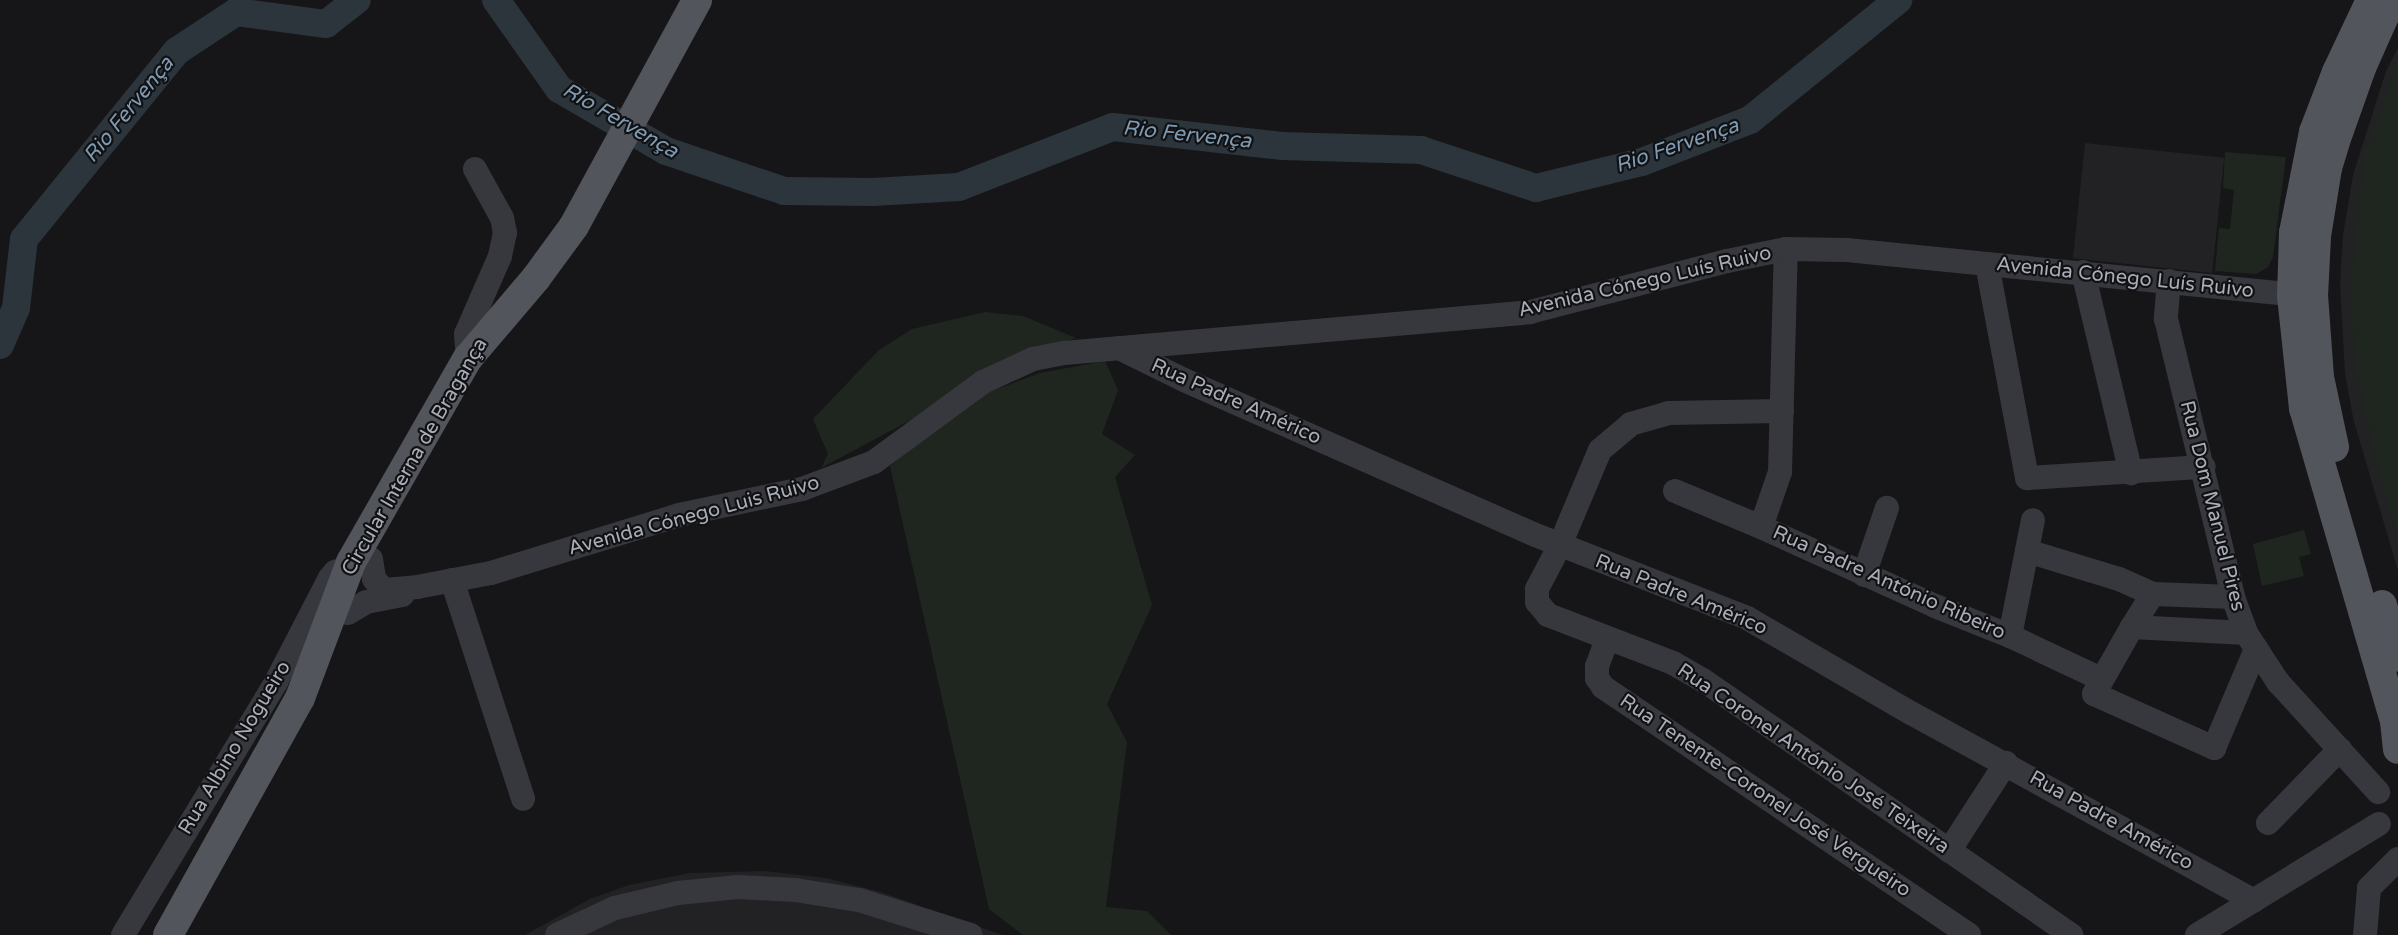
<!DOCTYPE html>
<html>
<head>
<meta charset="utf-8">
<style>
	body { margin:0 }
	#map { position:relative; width:2398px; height:935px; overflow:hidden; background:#161618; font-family:"Varela Round",sans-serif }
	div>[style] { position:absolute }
	.built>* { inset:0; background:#222225; transform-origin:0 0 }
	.green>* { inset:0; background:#1e261f }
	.river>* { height:28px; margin:-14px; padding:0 14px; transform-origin:14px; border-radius:14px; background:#2c353c }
	.minor>* { height:24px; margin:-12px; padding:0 12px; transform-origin:12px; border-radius:12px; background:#37383d }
	.major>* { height:30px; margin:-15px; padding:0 15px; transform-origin:15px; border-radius:15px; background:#53555c }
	span { translate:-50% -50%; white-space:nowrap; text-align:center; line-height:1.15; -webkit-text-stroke:4.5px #111113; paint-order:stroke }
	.street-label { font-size:20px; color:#a8adb8 }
	.water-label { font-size:21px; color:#7f9bb3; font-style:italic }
</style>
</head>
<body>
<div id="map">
	<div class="built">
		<div style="clip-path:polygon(2398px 48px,2398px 571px,2353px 418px,2345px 373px,2340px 284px,2343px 235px,2353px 175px,2386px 71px)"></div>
		<div style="left:2085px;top:143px;width:140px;height:116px;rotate:6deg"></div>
		<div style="clip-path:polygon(765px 871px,826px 878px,881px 892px,1003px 935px,525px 935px,590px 899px,629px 885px,690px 873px)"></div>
	</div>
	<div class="green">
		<div style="clip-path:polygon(2398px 60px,2398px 535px,2386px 500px,2356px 373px,2350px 293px,2364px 155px)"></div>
		<div style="clip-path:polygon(2225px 152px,2286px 157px,2273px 257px,2268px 267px,2256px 274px,2215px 271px,2219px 228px,2230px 229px,2234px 190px,2223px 188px)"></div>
		<div style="clip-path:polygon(985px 312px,1023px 316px,1076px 338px,980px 370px,924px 413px,821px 468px,828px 454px,813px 419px,879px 350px,912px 329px)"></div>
		<div style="clip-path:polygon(1105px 361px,1118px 390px,1102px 434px,1135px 455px,1115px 477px,1152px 605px,1107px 704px,1127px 742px,1106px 907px,1147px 911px,1171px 935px,1023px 935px,989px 909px,890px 466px,956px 411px,987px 393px,1040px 373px)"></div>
		<div style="clip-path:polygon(2304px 530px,2311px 554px,2299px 557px,2304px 576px,2262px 586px,2253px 544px)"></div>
	</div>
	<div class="river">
		<div style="left:496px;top:0;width:109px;rotate:54.7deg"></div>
		<div style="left:559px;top:89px;width:124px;rotate:30.1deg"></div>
		<div style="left:666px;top:151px;width:125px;rotate:18.7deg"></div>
		<div style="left:784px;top:191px;width:89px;rotate:0.6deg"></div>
		<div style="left:873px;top:192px;width:86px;rotate:-3.3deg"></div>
		<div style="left:959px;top:187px;width:165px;rotate:-21.3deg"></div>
		<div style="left:1113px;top:127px;width:170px;rotate:6.4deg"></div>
		<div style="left:1282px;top:146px;width:139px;rotate:1.6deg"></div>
		<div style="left:1421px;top:150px;width:121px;rotate:18.3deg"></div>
		<div style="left:1536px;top:188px;width:109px;rotate:-13.8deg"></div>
		<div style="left:1642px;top:162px;width:116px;rotate:-21.3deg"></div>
		<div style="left:1750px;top:120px;width:191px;rotate:-39deg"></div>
		<div style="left:0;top:345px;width:40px;rotate:-66.6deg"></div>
		<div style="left:16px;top:308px;width:69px;rotate:-83.4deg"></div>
		<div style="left:24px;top:239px;width:242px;rotate:-50.9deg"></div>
		<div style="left:177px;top:51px;width:71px;rotate:-33.5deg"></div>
		<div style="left:236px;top:12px;width:91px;rotate:7.6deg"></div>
		<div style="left:326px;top:24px;width:39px;rotate:-38deg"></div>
	</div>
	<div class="minor">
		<div style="left:1987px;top:264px;width:218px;rotate:79.4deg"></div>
		<div style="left:2027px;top:478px;width:177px;rotate:-3.6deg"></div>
		<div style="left:2083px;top:272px;width:207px;rotate:76.6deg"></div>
		<div style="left:2169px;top:281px;width:38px;rotate:95deg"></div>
		<div style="left:2166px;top:319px;width:286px;rotate:76.4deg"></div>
		<div style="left:2233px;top:597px;width:38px;rotate:70deg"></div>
		<div style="left:2246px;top:633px;width:59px;rotate:56.9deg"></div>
		<div style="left:2278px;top:682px;width:149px;rotate:47.7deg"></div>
		<div style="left:1119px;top:348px;width:72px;rotate:26.2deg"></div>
		<div style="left:1184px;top:380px;width:381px;rotate:23.8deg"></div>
		<div style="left:1533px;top:534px;width:230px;rotate:21.4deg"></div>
		<div style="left:1747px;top:618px;width:190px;rotate:30.1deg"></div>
		<div style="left:1911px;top:713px;width:391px;rotate:28.7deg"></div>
		<div style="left:468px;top:358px;width:24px;rotate:-95deg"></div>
		<div style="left:466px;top:334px;width:85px;rotate:-66.4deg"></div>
		<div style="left:500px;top:256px;width:24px;rotate:-78deg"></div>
		<div style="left:505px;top:233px;width:15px;rotate:-101deg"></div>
		<div style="left:502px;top:218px;width:56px;rotate:-118.9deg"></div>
		<div style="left:1782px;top:411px;width:113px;rotate:179deg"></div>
		<div style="left:1669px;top:413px;width:40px;rotate:164deg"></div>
		<div style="left:1631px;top:424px;width:40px;rotate:140deg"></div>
		<div style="left:1600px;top:450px;width:103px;rotate:112.8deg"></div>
		<div style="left:1560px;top:545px;width:50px;rotate:117.6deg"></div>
		<div style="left:1537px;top:589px;width:13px;rotate:90deg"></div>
		<div style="left:1537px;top:602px;width:17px;rotate:50deg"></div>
		<div style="left:1548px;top:615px;width:134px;rotate:21deg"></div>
		<div style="left:1673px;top:663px;width:34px;rotate:30deg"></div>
		<div style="left:1703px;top:680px;width:448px;rotate:34.7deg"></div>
		<div style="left:1675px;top:491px;width:93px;rotate:22.7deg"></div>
		<div style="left:1761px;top:527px;width:191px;rotate:24.4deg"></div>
		<div style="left:1935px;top:606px;width:81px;rotate:21.8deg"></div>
		<div style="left:2010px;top:636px;width:101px;rotate:25.3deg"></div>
		<div style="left:1761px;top:527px;width:58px;rotate:-70.9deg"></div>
		<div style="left:1780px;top:472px;width:223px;rotate:-88.5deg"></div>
		<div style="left:2027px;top:551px;width:96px;rotate:16.9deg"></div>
		<div style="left:2119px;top:579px;width:37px;rotate:24deg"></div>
		<div style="left:371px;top:559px;width:20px;rotate:81deg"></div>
		<div style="left:374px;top:579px;width:15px;rotate:48deg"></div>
		<div style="left:384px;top:590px;width:33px;rotate:-5deg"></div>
		<div style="left:417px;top:587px;width:75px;rotate:-10.7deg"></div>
		<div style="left:491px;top:573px;width:197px;rotate:-17.1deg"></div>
		<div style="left:679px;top:515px;width:126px;rotate:-11.9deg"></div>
		<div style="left:802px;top:489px;width:77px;rotate:-20.6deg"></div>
		<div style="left:874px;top:462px;width:135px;rotate:-36.3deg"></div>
		<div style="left:983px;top:382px;width:55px;rotate:-24.7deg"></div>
		<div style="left:1033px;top:359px;width:32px;rotate:-11deg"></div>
		<div style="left:1064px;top:353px;width:468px;rotate:-5deg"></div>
		<div style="left:1530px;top:312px;width:203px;rotate:-14.5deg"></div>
		<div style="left:1727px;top:261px;width:60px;rotate:-11.5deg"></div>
		<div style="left:1786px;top:249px;width:61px;rotate:0.9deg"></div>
		<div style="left:1847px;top:250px;width:466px;rotate:5.7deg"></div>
		<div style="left:1864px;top:575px;width:71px;rotate:-71.1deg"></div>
		<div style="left:452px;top:580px;width:230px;rotate:72deg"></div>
		<div style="left:348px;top:613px;width:21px;rotate:-31deg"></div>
		<div style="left:366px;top:602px;width:37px;rotate:-11deg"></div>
		<div style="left:2132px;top:627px;width:39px;rotate:-58deg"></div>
		<div style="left:2153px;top:594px;width:80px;rotate:2.1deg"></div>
		<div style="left:2246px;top:633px;width:114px;rotate:-177deg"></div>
		<div style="left:2132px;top:627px;width:77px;rotate:119.6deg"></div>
		<div style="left:2094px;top:694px;width:132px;rotate:24.2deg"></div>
		<div style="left:2214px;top:748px;width:108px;rotate:-67deg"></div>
		<div style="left:2010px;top:636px;width:118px;rotate:-78.8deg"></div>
		<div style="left:1607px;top:639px;width:29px;rotate:110deg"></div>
		<div style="left:1597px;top:666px;width:12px;rotate:90deg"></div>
		<div style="left:1597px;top:678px;width:11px;rotate:56deg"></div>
		<div style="left:1603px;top:687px;width:442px;rotate:34.1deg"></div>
		<div style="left:2268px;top:823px;width:103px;rotate:-45.8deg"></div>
		<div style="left:1949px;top:851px;width:105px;rotate:-57.1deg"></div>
		<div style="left:123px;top:935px;width:296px;rotate:-58.8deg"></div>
		<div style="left:276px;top:682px;width:117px;rotate:-62.6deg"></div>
		<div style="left:330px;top:578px;width:8px;rotate:-50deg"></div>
		<div style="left:335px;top:572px;width:12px;rotate:-20deg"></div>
		<div style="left:557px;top:935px;width:64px;rotate:-25deg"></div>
		<div style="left:615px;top:908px;width:65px;rotate:-13.4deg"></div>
		<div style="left:678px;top:893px;width:60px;rotate:-5.7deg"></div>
		<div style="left:738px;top:887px;width:57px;rotate:3deg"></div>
		<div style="left:795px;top:890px;width:65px;rotate:8.9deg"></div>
		<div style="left:859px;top:900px;width:117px;rotate:17.4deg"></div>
		<div style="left:2197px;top:935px;width:213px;rotate:-31.4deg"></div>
		<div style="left:2365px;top:935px;width:47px;rotate:-85.1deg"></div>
		<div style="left:2369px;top:888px;width:41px;rotate:-45deg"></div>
	</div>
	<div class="major">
		<div style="left:2371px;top:0;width:80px;rotate:115.3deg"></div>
		<div style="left:2337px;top:72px;width:64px;rotate:111deg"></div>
		<div style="left:2314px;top:132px;width:103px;rotate:101.2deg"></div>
		<div style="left:2294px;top:233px;width:63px;rotate:91.8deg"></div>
		<div style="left:2292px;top:296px;width:113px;rotate:83.9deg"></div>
		<div style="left:2304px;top:408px;width:326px;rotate:73.8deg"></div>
		<div style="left:2395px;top:721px;width:28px;rotate:84deg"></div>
		<div style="left:2334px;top:447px;width:72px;rotate:-102.1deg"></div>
		<div style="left:2319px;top:377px;width:81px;rotate:-94.2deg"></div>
		<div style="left:2313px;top:296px;width:60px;rotate:-87.1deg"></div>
		<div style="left:2316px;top:236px;width:69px;rotate:-80.8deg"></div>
		<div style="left:2327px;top:168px;width:37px;rotate:-73deg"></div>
		<div style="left:2338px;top:133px;width:69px;rotate:-70.5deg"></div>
		<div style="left:2361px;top:68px;width:57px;rotate:-66.1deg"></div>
		<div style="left:2384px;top:16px;width:19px;rotate:-55deg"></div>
		<div style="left:2382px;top:605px;width:54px;rotate:72.9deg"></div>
		<div style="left:168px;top:935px;width:271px;rotate:-60.9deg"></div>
		<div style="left:300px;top:698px;width:145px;rotate:-69.4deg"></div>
		<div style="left:351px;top:562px;width:235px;rotate:-60.2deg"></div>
		<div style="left:468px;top:358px;width:105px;rotate:-49.6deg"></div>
		<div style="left:536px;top:278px;width:64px;rotate:-53.8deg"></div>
		<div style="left:574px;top:226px;width:257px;rotate:-61.4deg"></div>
	</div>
	<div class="street-label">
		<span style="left:2125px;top:278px;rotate:6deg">Avenida Cónego Luís Ruivo</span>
		<span style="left:1645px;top:282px;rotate:-13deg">Avenida Cónego Luís Ruivo</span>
		<span style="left:1236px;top:402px;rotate:24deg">Rua Padre Américo</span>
		<span style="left:415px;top:457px;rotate:-60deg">Circular Interna de Bragança</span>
		<span style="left:2212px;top:506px;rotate:76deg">Rua Dom Manuel Pires</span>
		<span style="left:694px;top:516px;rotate:-15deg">Avenida Cónego Luis Ruivo</span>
		<span style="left:1889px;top:583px;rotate:24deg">Rua Padre António Ribeiro</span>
		<span style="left:1681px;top:595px;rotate:22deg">Rua Padre Américo</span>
		<span style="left:235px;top:748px;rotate:-59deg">Rua Albino Nogueiro</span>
		<span style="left:1813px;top:759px;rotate:34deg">Rua Coronel António José Teixeira</span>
		<span style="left:1765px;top:796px;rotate:34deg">Rua Tenente-Coronel José Vergueiro</span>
		<span style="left:2111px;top:821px;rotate:29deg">Rua Padre Américo</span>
	</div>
	<div class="water-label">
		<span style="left:129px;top:110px;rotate:-51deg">Rio Fervença</span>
		<span style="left:620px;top:121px;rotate:30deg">Rio Fervença</span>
		<span style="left:1187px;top:135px;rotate:6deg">Rio Fervença</span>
		<span style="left:1677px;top:146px;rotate:-19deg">Rio Fervença</span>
	</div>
</div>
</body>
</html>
